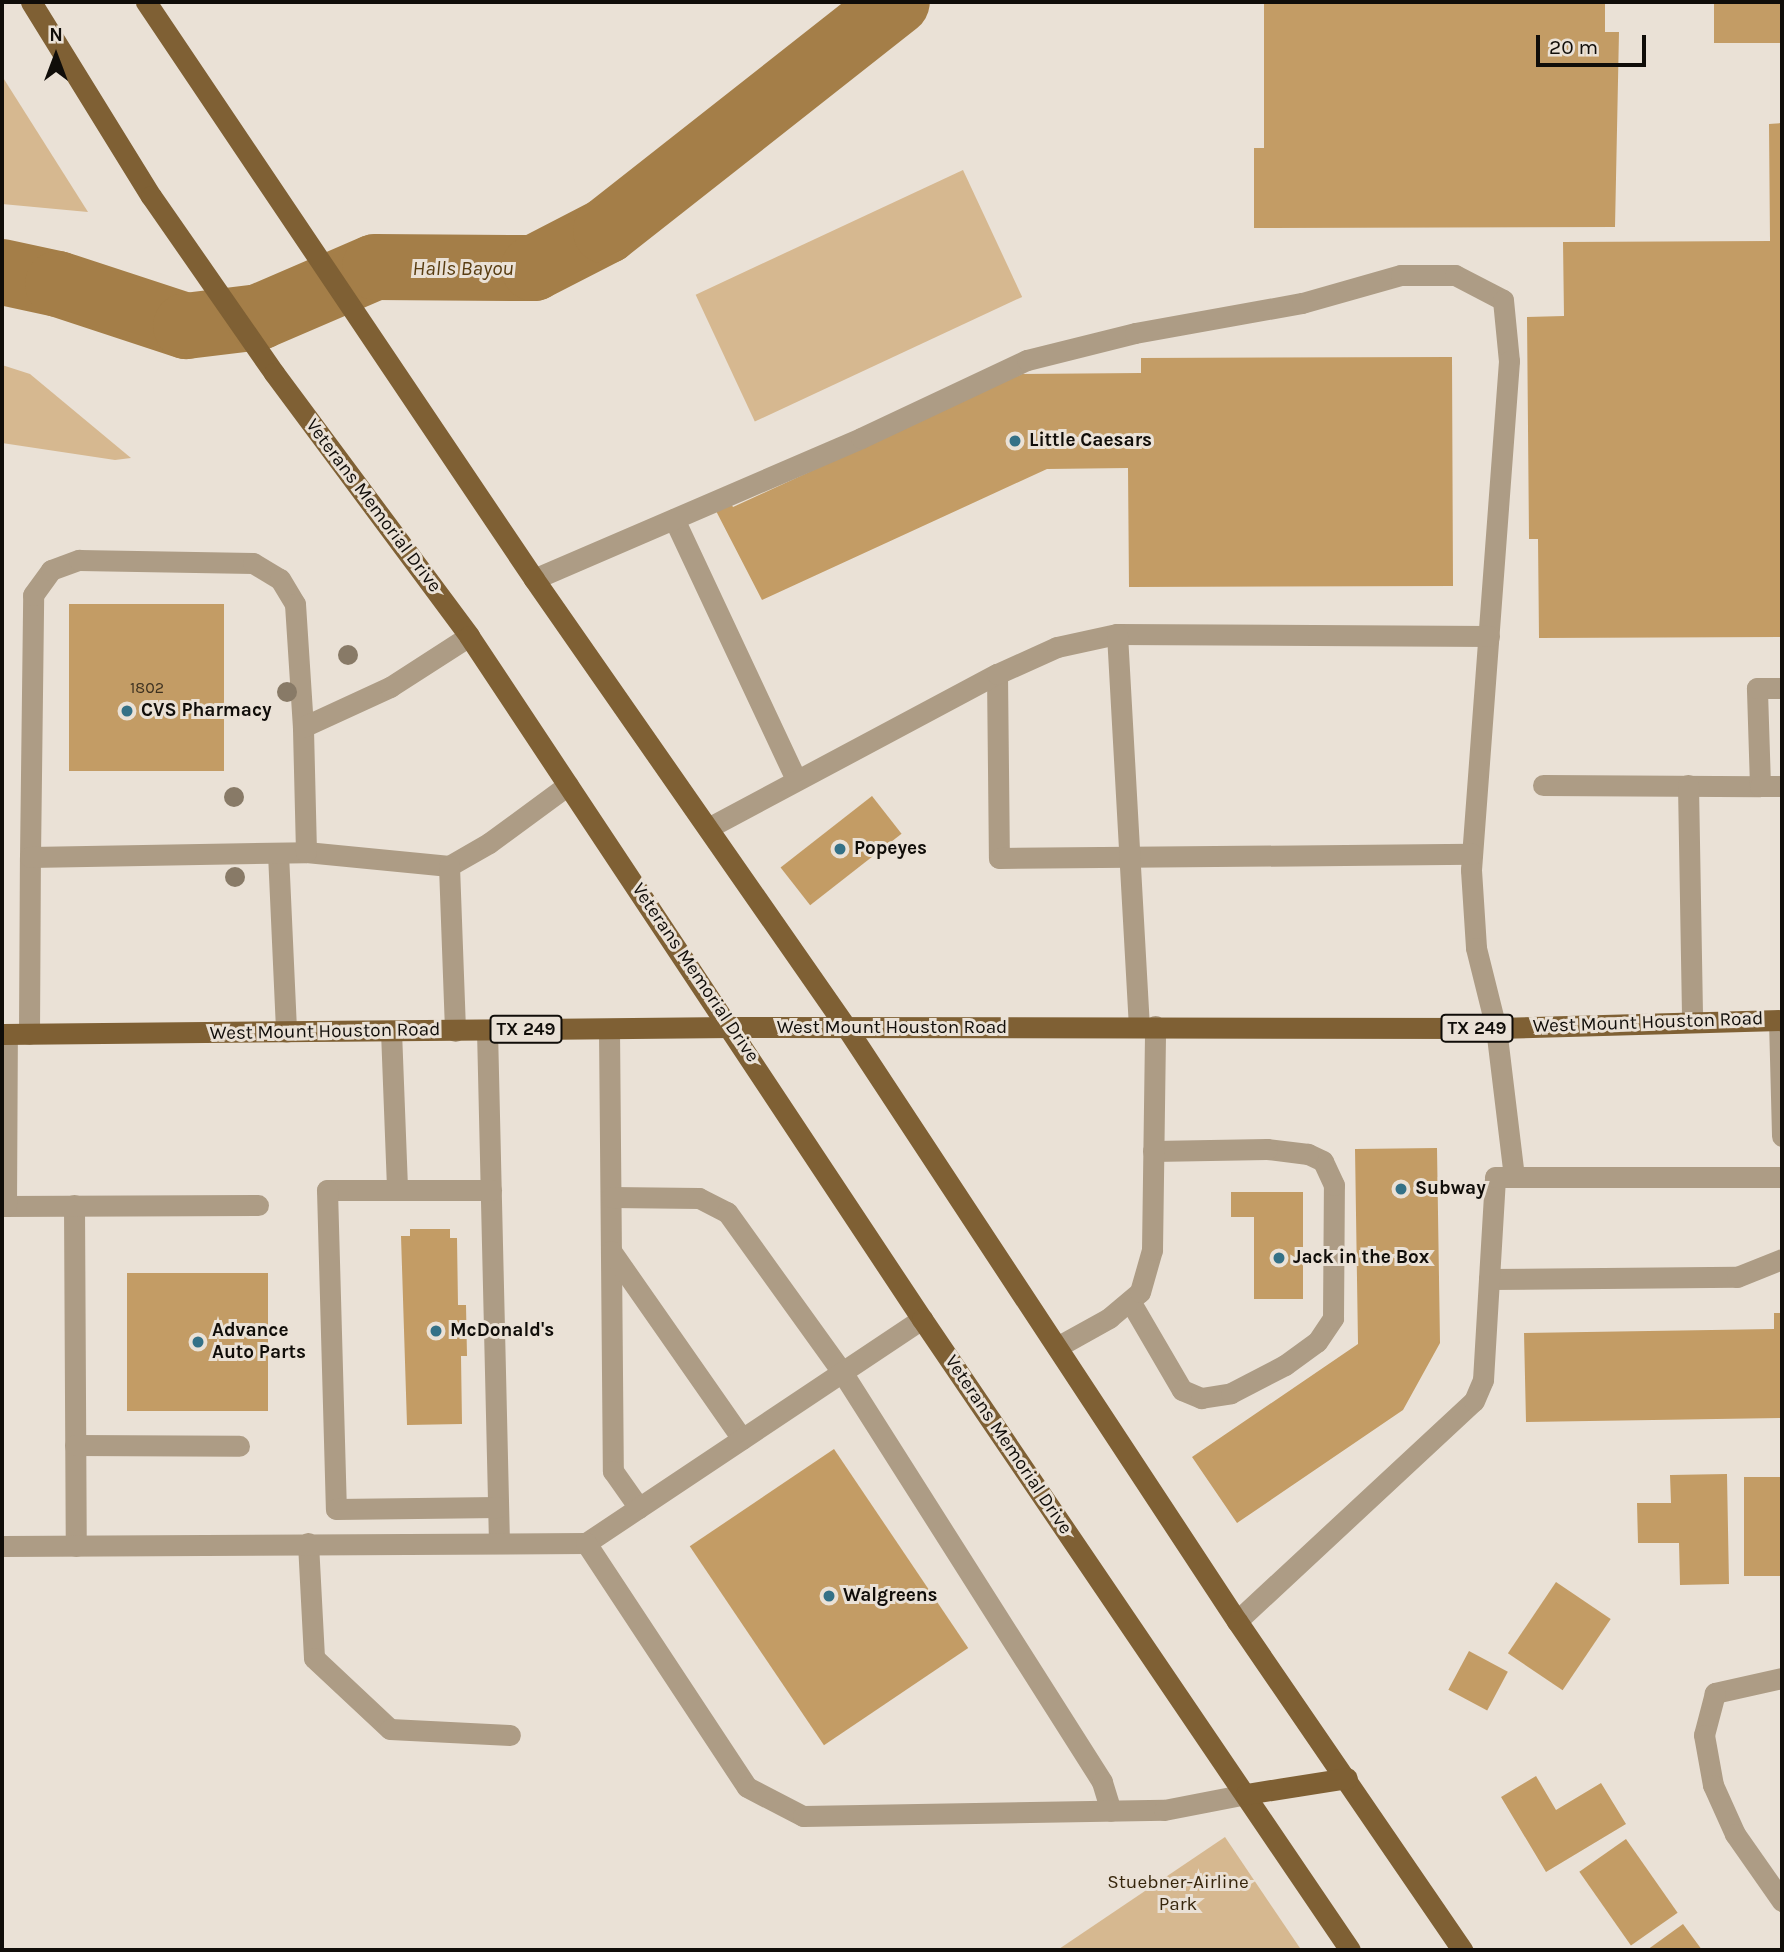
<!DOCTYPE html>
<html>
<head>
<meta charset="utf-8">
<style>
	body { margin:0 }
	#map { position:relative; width:1784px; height:1952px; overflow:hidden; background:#eae1d6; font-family:Karla,sans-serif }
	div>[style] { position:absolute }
	.green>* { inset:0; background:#d6b890; transform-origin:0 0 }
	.river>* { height:66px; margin:-33px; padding:0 33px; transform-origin:33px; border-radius:33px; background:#a47e48 }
	.building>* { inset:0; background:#c39c65; transform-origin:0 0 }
	.minor>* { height:21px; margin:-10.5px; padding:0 10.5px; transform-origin:10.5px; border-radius:10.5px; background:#ad9c85 }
	.major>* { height:21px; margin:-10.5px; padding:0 10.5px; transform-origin:10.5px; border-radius:10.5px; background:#7f6034 }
	.trees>* { width:20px; height:20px; margin:-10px; border-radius:50%; background:#887a67 }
	.dots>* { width:19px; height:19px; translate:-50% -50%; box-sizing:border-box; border:4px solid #eae1d6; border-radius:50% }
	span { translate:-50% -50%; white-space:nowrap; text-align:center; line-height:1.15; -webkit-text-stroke:6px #eae1d6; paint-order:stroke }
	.number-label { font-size:16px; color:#3d3120 }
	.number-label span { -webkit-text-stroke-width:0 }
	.shield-label span { padding:2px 5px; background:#eae1d6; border:2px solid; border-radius:5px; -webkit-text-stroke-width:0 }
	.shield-label { font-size:18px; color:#100d09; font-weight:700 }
	.poi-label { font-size:19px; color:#100d09; font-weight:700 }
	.left { translate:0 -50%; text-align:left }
	.street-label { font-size:19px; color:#100d09 }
	.park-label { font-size:19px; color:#37260c }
	.water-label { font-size:21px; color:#593d11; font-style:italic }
	.frame { position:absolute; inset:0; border:4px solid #100d09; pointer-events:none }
	.north { position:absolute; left:21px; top:21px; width:70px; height:70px; -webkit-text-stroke:5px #eae1d6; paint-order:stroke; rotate:0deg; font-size:19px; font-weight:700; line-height:28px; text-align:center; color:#100d09 }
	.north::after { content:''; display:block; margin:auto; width:24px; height:32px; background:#100d09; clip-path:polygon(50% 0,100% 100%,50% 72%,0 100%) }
	.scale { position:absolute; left:1536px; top:35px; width:110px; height:32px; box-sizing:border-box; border:4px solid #100d09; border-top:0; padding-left:9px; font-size:21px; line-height:24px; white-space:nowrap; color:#100d09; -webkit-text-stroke:5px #eae1d6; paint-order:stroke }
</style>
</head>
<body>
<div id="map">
	<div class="green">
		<div style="clip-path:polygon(2px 76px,88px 212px,2px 204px)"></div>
		<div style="left:963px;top:170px;width:140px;height:295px;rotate:65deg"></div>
		<div style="clip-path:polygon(2px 365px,30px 374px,131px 458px,115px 460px,2px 443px)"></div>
		<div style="left:1225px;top:1837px;width:137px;height:1223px;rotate:56deg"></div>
	</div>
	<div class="river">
		<div style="left:2px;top:272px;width:57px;rotate:12.1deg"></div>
		<div style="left:58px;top:284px;width:135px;rotate:18.2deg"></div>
		<div style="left:186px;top:326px;width:74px;rotate:-7deg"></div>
		<div style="left:259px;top:317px;width:126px;rotate:-23.3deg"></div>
		<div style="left:375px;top:267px;width:159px;rotate:0.4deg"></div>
		<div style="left:534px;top:268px;width:81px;rotate:-27.2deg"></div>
		<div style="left:606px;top:231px;width:370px;rotate:-38.2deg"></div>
	</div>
	<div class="building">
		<div style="clip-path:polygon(1264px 2px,1605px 2px,1605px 32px,1619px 32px,1615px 227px,1254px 228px,1254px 148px,1264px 148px)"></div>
		<div style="left:1714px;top:2px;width:68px;height:41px"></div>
		<div style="clip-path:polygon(1782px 123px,1782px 637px,1539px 638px,1538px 539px,1529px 539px,1527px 317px,1564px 316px,1563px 242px,1770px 241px,1769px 124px)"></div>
		<div style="clip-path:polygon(1452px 357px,1453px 586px,1129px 587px,1128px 468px,1047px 469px,762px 600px,715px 509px,730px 502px,733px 507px,1022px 374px,1141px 373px,1141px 358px)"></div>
		<div style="left:69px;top:604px;width:155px;height:167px"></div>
		<div style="left:872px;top:796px;width:48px;height:116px;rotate:52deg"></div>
		<div style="clip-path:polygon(1437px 1148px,1440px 1343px,1403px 1410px,1237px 1523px,1192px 1457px,1358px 1344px,1355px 1149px)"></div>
		<div style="clip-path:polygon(1231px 1192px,1303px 1192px,1303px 1299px,1254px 1299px,1254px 1217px,1231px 1217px)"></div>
		<div style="clip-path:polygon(410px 1229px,450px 1229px,450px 1238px,457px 1238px,458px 1305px,466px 1305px,467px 1356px,461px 1356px,462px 1424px,407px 1425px,401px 1236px,410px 1236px)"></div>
		<div style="left:127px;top:1273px;width:141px;height:138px"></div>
		<div style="clip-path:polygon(1774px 1313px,1782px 1313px,1782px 1418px,1526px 1422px,1524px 1333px,1774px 1329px)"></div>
		<div style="left:834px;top:1449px;width:240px;height:174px;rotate:56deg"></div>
		<div style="clip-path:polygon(1727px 1474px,1729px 1584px,1680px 1585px,1679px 1543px,1638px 1543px,1637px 1503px,1671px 1503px,1670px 1475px)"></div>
		<div style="left:1744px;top:1477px;width:38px;height:99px"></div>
		<div style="left:1556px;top:1582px;width:66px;height:86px;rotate:34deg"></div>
		<div style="left:1469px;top:1651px;width:44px;height:44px;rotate:28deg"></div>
		<div style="clip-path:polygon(1536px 1776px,1556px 1810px,1601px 1783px,1626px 1824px,1546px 1872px,1501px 1797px)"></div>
		<div style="left:1626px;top:1839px;width:90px;height:57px;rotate:55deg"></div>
		<div style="clip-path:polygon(1683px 1924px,1702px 1950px,1647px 1950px)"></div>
	</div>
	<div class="minor">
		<div style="left:674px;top:519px;width:288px;rotate:64.9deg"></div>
		<div style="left:534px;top:579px;width:356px;rotate:-23.3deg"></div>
		<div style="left:861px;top:438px;width:183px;rotate:-25.2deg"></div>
		<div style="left:1027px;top:360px;width:111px;rotate:-14deg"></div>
		<div style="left:1135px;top:333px;width:170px;rotate:-10.2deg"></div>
		<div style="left:1302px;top:303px;width:103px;rotate:-15.8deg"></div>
		<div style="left:1401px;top:275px;width:54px"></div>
		<div style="left:1455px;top:275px;width:54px;rotate:27.5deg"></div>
		<div style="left:1503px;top:300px;width:61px;rotate:84.4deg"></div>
		<div style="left:1509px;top:361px;width:510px;rotate:94.27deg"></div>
		<div style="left:1471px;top:870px;width:78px;rotate:86.3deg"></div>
		<div style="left:1476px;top:948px;width:82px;rotate:76deg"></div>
		<div style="left:1496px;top:1028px;width:149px;rotate:83.1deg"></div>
		<div style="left:1117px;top:634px;width:372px;rotate:0.3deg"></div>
		<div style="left:997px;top:674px;width:184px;rotate:89.4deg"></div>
		<div style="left:999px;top:858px;width:473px;rotate:-0.5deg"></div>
		<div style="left:1543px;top:785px;width:217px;rotate:0.3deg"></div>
		<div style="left:1760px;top:786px;width:98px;rotate:-91.8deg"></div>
		<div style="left:1757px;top:688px;width:25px"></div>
		<div style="left:1688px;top:785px;width:235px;rotate:89deg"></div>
		<div style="left:1760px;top:786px;width:22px"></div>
		<div style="left:708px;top:828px;width:327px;rotate:-28.1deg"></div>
		<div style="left:997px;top:674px;width:66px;rotate:-24.2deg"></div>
		<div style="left:1057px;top:647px;width:61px;rotate:-12.2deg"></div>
		<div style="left:1117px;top:634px;width:393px;rotate:86.8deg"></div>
		<div style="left:306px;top:852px;width:144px;rotate:5.6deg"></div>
		<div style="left:449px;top:866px;width:46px;rotate:-29.9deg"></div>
		<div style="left:489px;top:843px;width:98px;rotate:-36.3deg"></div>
		<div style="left:278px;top:853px;width:179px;rotate:87.4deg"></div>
		<div style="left:30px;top:857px;width:262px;rotate:-89.3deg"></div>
		<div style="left:33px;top:595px;width:31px;rotate:-54deg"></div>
		<div style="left:51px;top:570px;width:30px;rotate:-20deg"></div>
		<div style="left:79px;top:560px;width:174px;rotate:1deg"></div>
		<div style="left:253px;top:563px;width:31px;rotate:31deg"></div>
		<div style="left:280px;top:579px;width:29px;rotate:59deg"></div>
		<div style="left:295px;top:604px;width:123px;rotate:86.3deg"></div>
		<div style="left:449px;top:866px;width:165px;rotate:87.9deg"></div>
		<div style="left:1779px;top:1020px;width:116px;rotate:88.5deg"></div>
		<div style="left:609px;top:1029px;width:442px;rotate:89.5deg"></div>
		<div style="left:613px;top:1471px;width:45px;rotate:54.9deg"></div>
		<div style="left:487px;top:1030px;width:513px;rotate:88.66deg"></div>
		<div style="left:391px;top:1031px;width:159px;rotate:87.8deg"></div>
		<div style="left:29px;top:1034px;width:177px;rotate:-89.7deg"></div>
		<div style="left:30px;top:857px;width:276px;rotate:-1deg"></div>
		<div style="left:306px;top:852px;width:125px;rotate:-91.4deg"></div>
		<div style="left:303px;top:727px;width:96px;rotate:-24.7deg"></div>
		<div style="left:390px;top:687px;width:94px;rotate:-32.8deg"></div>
		<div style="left:491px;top:1190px;width:164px;rotate:180deg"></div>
		<div style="left:327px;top:1190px;width:319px;rotate:88.4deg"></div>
		<div style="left:336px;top:1509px;width:162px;rotate:-0.7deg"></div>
		<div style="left:611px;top:1197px;width:88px;rotate:0.7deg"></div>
		<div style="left:699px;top:1198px;width:31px;rotate:27deg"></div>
		<div style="left:727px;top:1212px;width:197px;rotate:54.3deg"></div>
		<div style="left:842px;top:1372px;width:485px;rotate:57.6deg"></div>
		<div style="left:1102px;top:1782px;width:30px;rotate:73deg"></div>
		<div style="left:74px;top:1205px;width:341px;rotate:89.7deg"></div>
		<div style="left:2px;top:1206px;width:256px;rotate:-0.2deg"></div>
		<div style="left:6px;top:1206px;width:172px;rotate:-89.7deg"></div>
		<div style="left:611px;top:1251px;width:229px;rotate:55.1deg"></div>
		<div style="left:1489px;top:1279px;width:248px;rotate:-0.5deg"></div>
		<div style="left:1737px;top:1277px;width:48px;rotate:-21.8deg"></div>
		<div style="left:1130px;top:1301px;width:103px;rotate:59.7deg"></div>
		<div style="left:1182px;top:1390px;width:21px;rotate:23deg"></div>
		<div style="left:1201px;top:1398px;width:30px;rotate:-9deg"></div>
		<div style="left:1231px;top:1393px;width:61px;rotate:-27.4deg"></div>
		<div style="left:1285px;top:1365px;width:39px;rotate:-36deg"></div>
		<div style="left:1317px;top:1342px;width:29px;rotate:-56deg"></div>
		<div style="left:1333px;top:1318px;width:133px;rotate:-89.6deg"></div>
		<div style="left:1334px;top:1185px;width:26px;rotate:-115deg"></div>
		<div style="left:1323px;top:1161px;width:17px;rotate:-155deg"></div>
		<div style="left:1308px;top:1154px;width:41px;rotate:-173deg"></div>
		<div style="left:1267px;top:1149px;width:114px;rotate:179deg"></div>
		<div style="left:1057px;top:1347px;width:60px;rotate:-29.1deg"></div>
		<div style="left:1109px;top:1318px;width:40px;rotate:-40deg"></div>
		<div style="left:1140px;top:1292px;width:44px;rotate:-74.1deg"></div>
		<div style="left:1152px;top:1250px;width:224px;rotate:-89.2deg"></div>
		<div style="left:75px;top:1445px;width:164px;rotate:0.3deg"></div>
		<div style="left:308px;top:1543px;width:115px;rotate:87deg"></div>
		<div style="left:314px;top:1658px;width:104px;rotate:43.1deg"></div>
		<div style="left:390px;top:1729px;width:120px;rotate:2.9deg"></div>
		<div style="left:586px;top:1543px;width:404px;rotate:-33.7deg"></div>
		<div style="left:2px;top:1546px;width:584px;rotate:-0.29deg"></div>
		<div style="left:586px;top:1543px;width:292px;rotate:56.6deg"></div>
		<div style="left:747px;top:1787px;width:63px;rotate:27.4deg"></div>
		<div style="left:803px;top:1816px;width:361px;rotate:-1deg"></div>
		<div style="left:1164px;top:1810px;width:84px;rotate:-11deg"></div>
		<div style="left:1237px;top:1621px;width:323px;rotate:-42.9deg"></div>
		<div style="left:1474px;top:1401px;width:23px;rotate:-67deg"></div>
		<div style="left:1483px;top:1380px;width:203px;rotate:-86.6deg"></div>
		<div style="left:1495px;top:1177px;width:287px"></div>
		<div style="left:1782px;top:1678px;width:69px;rotate:167.4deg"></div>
		<div style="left:1715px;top:1693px;width:43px;rotate:104.7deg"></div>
		<div style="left:1704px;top:1735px;width:51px;rotate:79.8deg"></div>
		<div style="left:1713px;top:1785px;width:54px;rotate:65.8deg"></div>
		<div style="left:1735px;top:1834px;width:82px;rotate:55deg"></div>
	</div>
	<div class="major">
		<div style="left:31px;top:2px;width:228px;rotate:58.3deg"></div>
		<div style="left:151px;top:196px;width:216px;rotate:55.2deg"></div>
		<div style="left:274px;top:373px;width:327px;rotate:53.4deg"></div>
		<div style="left:469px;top:636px;width:820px;rotate:56.45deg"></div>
		<div style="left:922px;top:1319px;width:762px;rotate:55.85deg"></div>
		<div style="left:146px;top:2px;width:695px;rotate:56.08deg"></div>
		<div style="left:534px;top:579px;width:550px;rotate:55.15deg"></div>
		<div style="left:848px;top:1030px;width:708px;rotate:56.65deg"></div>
		<div style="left:1237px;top:1621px;width:399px;rotate:55.6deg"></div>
		<div style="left:2px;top:1034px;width:730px;rotate:-0.55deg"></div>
		<div style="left:732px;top:1027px;width:764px;rotate:0.07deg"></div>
		<div style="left:1496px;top:1028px;width:286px;rotate:-1.6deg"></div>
		<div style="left:1246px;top:1794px;width:102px;rotate:-9deg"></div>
	</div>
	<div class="trees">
		<div style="left:348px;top:655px"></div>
		<div style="left:287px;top:692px"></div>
		<div style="left:234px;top:797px"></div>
		<div style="left:235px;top:877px"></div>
	</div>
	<div class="dots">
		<div style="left:1015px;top:441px;background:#347187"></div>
		<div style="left:127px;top:711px;background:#347187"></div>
		<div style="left:840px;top:849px;background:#347187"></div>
		<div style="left:1401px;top:1189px;background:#347187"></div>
		<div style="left:1279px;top:1258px;background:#347187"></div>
		<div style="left:436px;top:1331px;background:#347187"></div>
		<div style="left:198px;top:1342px;background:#347187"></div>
		<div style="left:829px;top:1596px;background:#347187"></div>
	</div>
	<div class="number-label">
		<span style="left:147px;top:688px">1802</span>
	</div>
	<div class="shield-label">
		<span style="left:1477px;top:1028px">TX 249</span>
		<span style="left:526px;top:1029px">TX 249</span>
	</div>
	<div class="poi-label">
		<span class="left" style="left:1029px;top:441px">Little Caesars</span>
		<span class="left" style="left:141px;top:711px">CVS Pharmacy</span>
		<span class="left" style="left:854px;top:849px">Popeyes</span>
		<span class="left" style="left:1415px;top:1189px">Subway</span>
		<span class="left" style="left:1293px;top:1258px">Jack in the Box</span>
		<span class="left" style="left:212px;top:1342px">Advance<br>Auto Parts</span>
		<span class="left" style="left:450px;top:1331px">McDonald's</span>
		<span class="left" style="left:843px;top:1596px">Walgreens</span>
	</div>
	<div class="street-label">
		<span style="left:373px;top:506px;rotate:53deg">Veterans Memorial Drive</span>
		<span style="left:695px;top:973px;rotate:56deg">Veterans Memorial Drive</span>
		<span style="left:1648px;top:1023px;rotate:-2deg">West Mount Houston Road</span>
		<span style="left:892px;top:1028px">West Mount Houston Road</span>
		<span style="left:325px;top:1032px;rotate:-1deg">West Mount Houston Road</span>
		<span style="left:1008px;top:1445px;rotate:56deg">Veterans Memorial Drive</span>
	</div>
	<div class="park-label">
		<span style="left:1178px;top:1894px">Stuebner-Airline<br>Park</span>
	</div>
	<div class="water-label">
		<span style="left:463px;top:268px">Halls Bayou</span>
	</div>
	<div class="frame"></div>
	<div class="north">N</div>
	<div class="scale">20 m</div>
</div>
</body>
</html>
